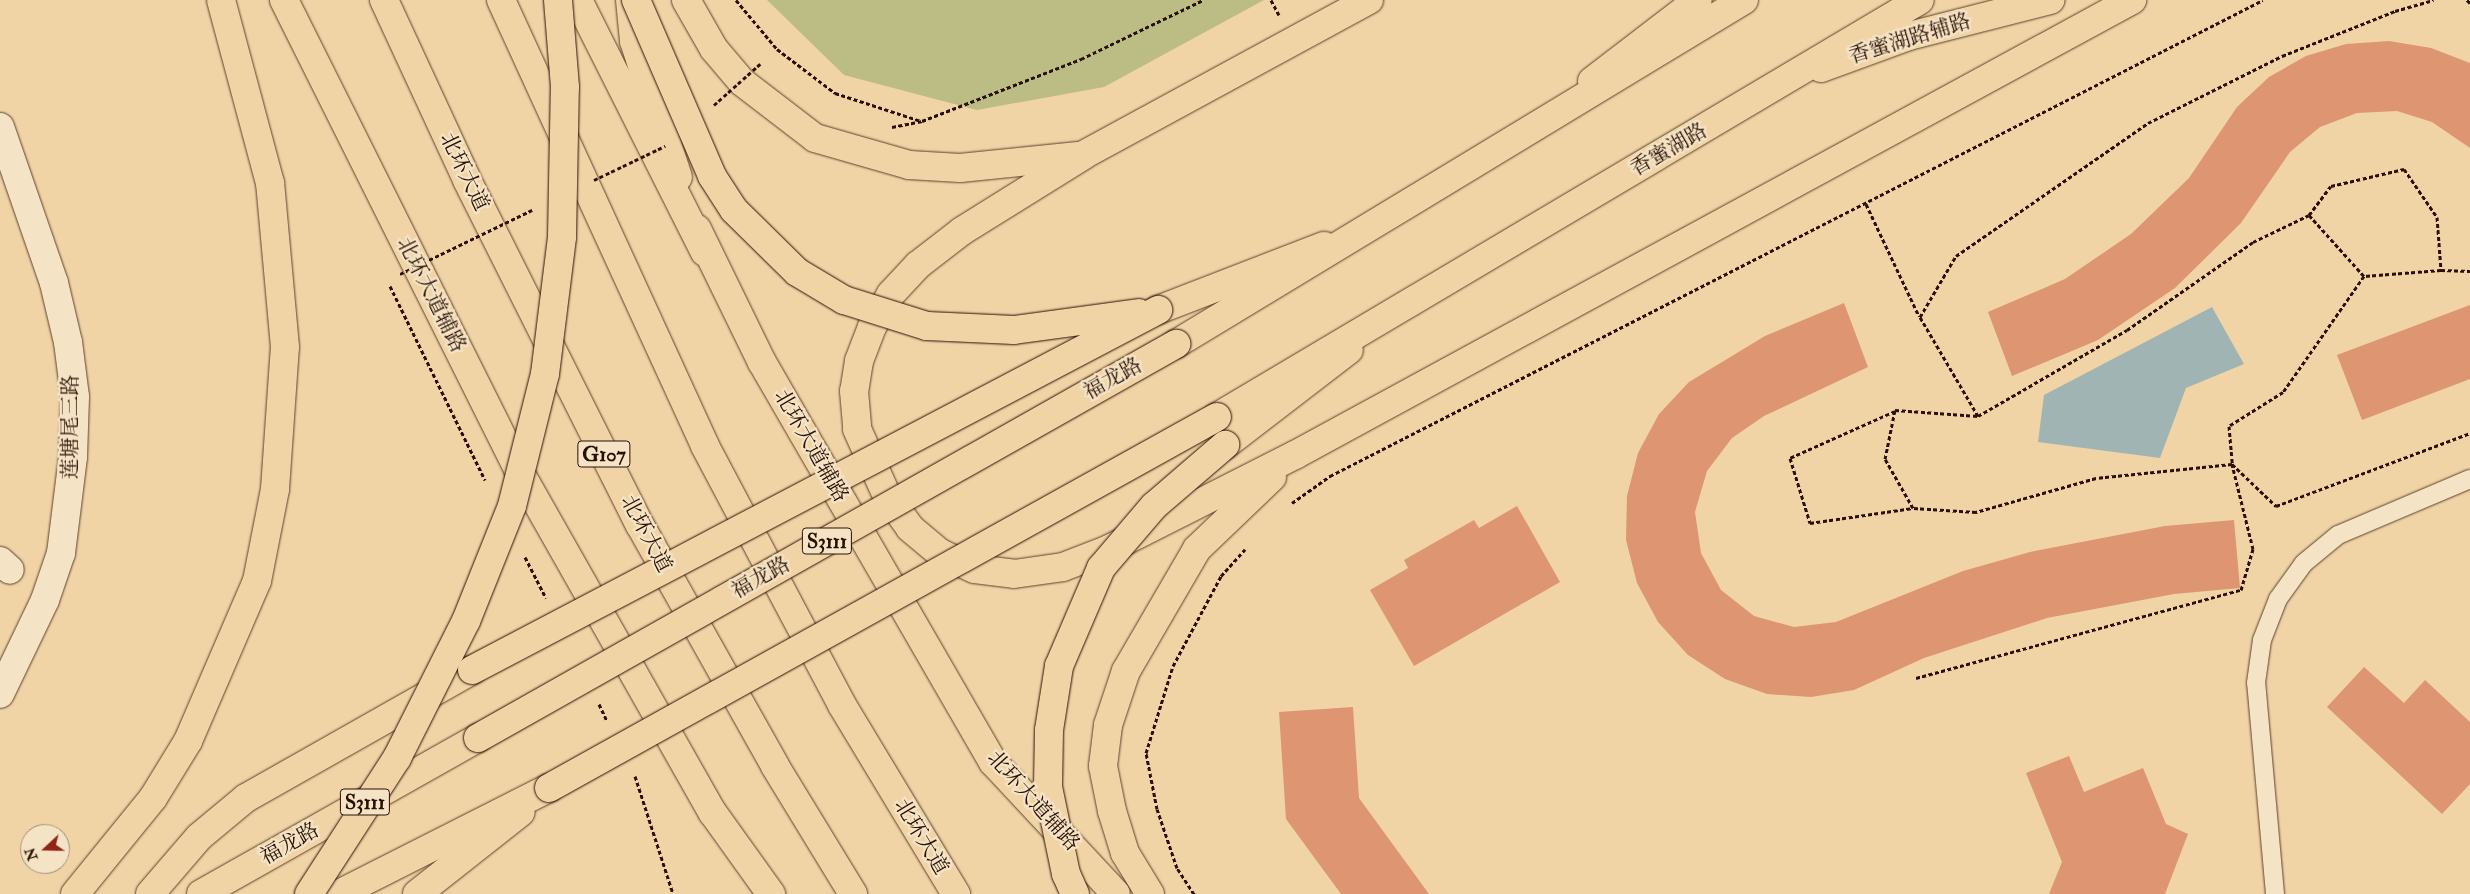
<!DOCTYPE html>
<html>
<head>
<meta charset="utf-8">
<style>
	body { margin:0 }
	#map { position:relative; width:2470px; height:894px; overflow:hidden; background:#f0d4a6; font-family:"IM FELL Double Pica","Noto Serif SC",serif }
	div>[style] { position:absolute }
	.green>* { inset:0; background:#bcbc85 }
	.water>* { inset:0; background:#a0b5b3 }
	.building>* { inset:0; background:#dd9572 }
	.path>* { height:3px; margin-top:-1.5px; transform-origin:0; background:repeating-linear-gradient(90deg,#291003 0 4px,transparent 0 6.5px) }
	.roads { filter:drop-shadow(0 0 1px #5b412c) drop-shadow(0 0 1px #5b412c) }
	.lane>* { height:18px; margin:-9px; padding:0 9px; transform-origin:9px; border-radius:9px; background:#f5e3c5 }
	.street>* { height:28px; margin:-14px; padding:0 14px; transform-origin:14px; border-radius:14px; background:#f5e3c5 }
	.primary>* { height:28px; margin:-14px; padding:0 14px; transform-origin:14px; border-radius:14px; background:#f0d4a6 }
	.highway>* { height:28px; margin:-14px; padding:0 14px; transform-origin:14px; border-radius:14px; background:#f0d4a6 }
	.path-bridge>* { height:3px; margin-top:-1.5px; transform-origin:0; background:repeating-linear-gradient(90deg,#291003 0 4px,transparent 0 6.5px) }
	.bridges { filter:drop-shadow(0 0 1px #291003) drop-shadow(0 0 1px #291003) }
	.primary-bridge>* { height:28px; margin:-14px; padding:0 14px; transform-origin:14px; border-radius:14px; background:#f0d4a6 }
	.highway-bridge>* { height:28px; margin:-14px; padding:0 14px; transform-origin:14px; border-radius:14px; background:#f0d4a6 }
	span { translate:-50% -50%; white-space:nowrap; text-align:center; line-height:1.15; -webkit-text-stroke:4.5px #f5e3c5; paint-order:stroke }
	.shield-label span { padding:1px 4px; background:#f5e3c5; border:1px solid; border-radius:4px; -webkit-text-stroke-width:0 }
	.shield-label { font-size:20px; color:#291003; font-weight:700 }
	.street-label { font-size:21px; color:#291003 }
	.north { position:absolute; left:20px; top:824px; width:50px; height:50px; box-sizing:border-box; background:#f5e3c5; border:1px solid #a38f77; border-radius:50%; rotate:249deg; font-size:14px; font-weight:700; line-height:20px; text-align:center; color:#291003 }
	.north::after { content:''; display:block; margin:auto; width:18px; height:22px; background:#8f2418; clip-path:polygon(50% 0,100% 100%,50% 72%,0 100%) }
</style>
</head>
<body>
<div id="map">
	<div class="green">
		<div style="clip-path:polygon(767px 0,1264px 0,1104px 87px,977px 110px,844px 75px)"></div>
	</div>
	<div class="water">
		<div style="clip-path:polygon(2212px 307px,2244px 364px,2186px 388px,2160px 458px,2038px 442px,2044px 395px)"></div>
	</div>
	<div class="building">
		<div style="clip-path:polygon(2389px 41px,2431px 48px,2470px 63px,2470px 148px,2432px 122px,2397px 111px,2357px 113px,2320px 127px,2290px 152px,2241px 223px,2175px 288px,2098px 340px,2012px 376px,1988px 312px,2065px 279px,2131px 234px,2189px 178px,2237px 107px,2269px 77px,2306px 56px,2346px 44px)"></div>
		<div style="clip-path:polygon(1844px 303px,1868px 367px,1764px 416px,1732px 438px,1707px 471px,1695px 512px,1701px 553px,1721px 590px,1754px 616px,1794px 627px,1836px 622px,1963px 571px,2030px 552px,2165px 526px,2234px 520px,2240px 588px,2174px 594px,2047px 618px,1924px 658px,1854px 690px,1811px 697px,1767px 694px,1725px 679px,1688px 655px,1658px 622px,1637px 583px,1626px 540px,1627px 496px,1638px 453px,1659px 414px,1689px 382px,1765px 336px)"></div>
		<div style="clip-path:polygon(2470px 305px,2470px 379px,2362px 420px,2337px 355px)"></div>
		<div style="clip-path:polygon(1517px 506px,1560px 582px,1414px 666px,1370px 590px,1408px 568px,1404px 560px,1474px 520px,1479px 528px)"></div>
		<div style="clip-path:polygon(2364px 667px,2404px 703px,2425px 680px,2470px 722px,2470px 784px,2442px 814px,2327px 707px)"></div>
		<div style="clip-path:polygon(1353px 707px,1359px 798px,1429px 894px,1341px 894px,1286px 819px,1279px 712px)"></div>
		<div style="clip-path:polygon(2069px 756px,2084px 792px,2143px 768px,2166px 824px,2188px 834px,2165px 894px,2049px 894px,2062px 862px,2026px 773px)"></div>
	</div>
	<div class="path">
		<div style="left:736px;top:0;width:64px;rotate:50.1deg"></div>
		<div style="left:777px;top:49px;width:73px;rotate:37.2deg"></div>
		<div style="left:835px;top:93px;width:90px;rotate:18deg"></div>
		<div style="left:1271px;top:0;width:17px;rotate:62deg"></div>
		<div style="left:2467px;top:0;width:4px;rotate:45deg"></div>
		<div style="left:892px;top:127px;width:31px;rotate:-11deg"></div>
		<div style="left:922px;top:121px;width:171px;rotate:-21.3deg"></div>
		<div style="left:1081px;top:59px;width:136px;rotate:-25.8deg"></div>
		<div style="left:1866px;top:204px;width:124px;rotate:64.7deg"></div>
		<div style="left:2309px;top:215px;width:82px;rotate:48deg"></div>
		<div style="left:2364px;top:276px;width:141px;rotate:124.9deg"></div>
		<div style="left:2283px;top:392px;width:64px;rotate:147.8deg"></div>
		<div style="left:2229px;top:426px;width:38px;rotate:85deg"></div>
		<div style="left:2232px;top:464px;width:137px;rotate:174.1deg"></div>
		<div style="left:2096px;top:478px;width:125px;rotate:164.2deg"></div>
		<div style="left:1976px;top:512px;width:63px;rotate:-176.4deg"></div>
		<div style="left:1913px;top:508px;width:56px;rotate:-119.7deg"></div>
		<div style="left:1885px;top:459px;width:50px;rotate:-78.5deg"></div>
		<div style="left:1895px;top:410px;width:83px;rotate:4.1deg"></div>
		<div style="left:1978px;top:416px;width:172px;rotate:-30deg"></div>
		<div style="left:2127px;top:330px;width:154px;rotate:-34.9deg"></div>
		<div style="left:2253px;top:242px;width:62px;rotate:-25.7deg"></div>
		<div style="left:2309px;top:215px;width:36px;rotate:-53deg"></div>
		<div style="left:2331px;top:186px;width:75px;rotate:-13.1deg"></div>
		<div style="left:2404px;top:169px;width:58px;rotate:55.5deg"></div>
		<div style="left:2437px;top:217px;width:53px;rotate:85.7deg"></div>
		<div style="left:2441px;top:270px;width:77px;rotate:175.5deg"></div>
		<div style="left:2441px;top:270px;width:29px;rotate:2deg"></div>
		<div style="left:390px;top:286px;width:216px;rotate:63.9deg"></div>
		<div style="left:1895px;top:411px;width:115px;rotate:155.9deg"></div>
		<div style="left:1790px;top:458px;width:68px;rotate:72.9deg"></div>
		<div style="left:1810px;top:523px;width:104px;rotate:-8.3deg"></div>
		<div style="left:1978px;top:416px;width:115px;rotate:-120.4deg"></div>
		<div style="left:1920px;top:317px;width:71px;rotate:-59.5deg"></div>
		<div style="left:1956px;top:256px;width:234px;rotate:-34.7deg"></div>
		<div style="left:2148px;top:123px;width:150px;rotate:-26.6deg"></div>
		<div style="left:2282px;top:56px;width:122px;rotate:-21.7deg"></div>
		<div style="left:2395px;top:11px;width:40px;rotate:-16deg"></div>
		<div style="left:1292px;top:503px;width:47px;rotate:-35.4deg"></div>
		<div style="left:1330px;top:476px;width:1047px;rotate:-27.03deg"></div>
		<div style="left:525px;top:557px;width:46px;rotate:62.9deg"></div>
		<div style="left:1916px;top:678px;width:337px;rotate:-15.2deg"></div>
		<div style="left:2241px;top:590px;width:43px;rotate:-73.7deg"></div>
		<div style="left:2253px;top:549px;width:88px;rotate:-103.9deg"></div>
		<div style="left:2232px;top:464px;width:61px;rotate:43.7deg"></div>
		<div style="left:2276px;top:506px;width:207px;rotate:-20.6deg"></div>
		<div style="left:599px;top:704px;width:19px;rotate:65deg"></div>
		<div style="left:635px;top:776px;width:124px;rotate:72.1deg"></div>
		<div style="left:1194px;top:894px;width:31px;rotate:-123deg"></div>
		<div style="left:1177px;top:868px;width:62px;rotate:-108.7deg"></div>
		<div style="left:1157px;top:809px;width:57px;rotate:-101.1deg"></div>
		<div style="left:1146px;top:753px;width:91px;rotate:-72.8deg"></div>
		<div style="left:1173px;top:666px;width:102px;rotate:-61.9deg"></div>
		<div style="left:1221px;top:576px;width:36px;rotate:-48deg"></div>
	</div>
	<div class="roads">
		<div class="lane">
			<div style="left:2275px;top:894px;width:212px;rotate:-95.1deg"></div>
			<div style="left:2256px;top:683px;width:43px;rotate:-82.1deg"></div>
			<div style="left:2262px;top:640px;width:44px;rotate:-68.7deg"></div>
			<div style="left:2278px;top:599px;width:44px;rotate:-54.2deg"></div>
			<div style="left:2304px;top:563px;width:44px;rotate:-39.5deg"></div>
			<div style="left:2338px;top:535px;width:143px;rotate:-23deg"></div>
		</div>
		<div class="street">
			<div style="left:0;top:127px;width:165px;rotate:70.9deg"></div>
			<div style="left:54px;top:283px;width:61px;rotate:76.7deg"></div>
			<div style="left:68px;top:342px;width:55px;rotate:82.7deg"></div>
			<div style="left:75px;top:397px;width:60px;rotate:91.9deg"></div>
			<div style="left:73px;top:457px;width:97px;rotate:97.1deg"></div>
			<div style="left:61px;top:553px;width:50px;rotate:108.8deg"></div>
			<div style="left:45px;top:600px;width:104px;rotate:115.6deg"></div>
			<div style="left:0;top:561px;width:13px;rotate:42deg"></div>
		</div>
		<div class="primary">
			<div style="left:284px;top:0;width:524px;rotate:63.48deg"></div>
			<div style="left:518px;top:469px;width:395px;rotate:60.5deg"></div>
			<div style="left:713px;top:813px;width:100px;rotate:54.4deg"></div>
			<div style="left:630px;top:0;width:41px;rotate:84.4deg"></div>
			<div style="left:634px;top:41px;width:143px;rotate:72.1deg"></div>
			<div style="left:686px;top:0;width:56px;rotate:60.3deg"></div>
			<div style="left:714px;top:49px;width:43px;rotate:49.7deg"></div>
			<div style="left:742px;top:82px;width:92px;rotate:37.5deg"></div>
			<div style="left:815px;top:138px;width:98px;rotate:16deg"></div>
			<div style="left:909px;top:165px;width:51px;rotate:3.4deg"></div>
			<div style="left:960px;top:168px;width:119px;rotate:-5.8deg"></div>
			<div style="left:1369px;top:0;width:324px;rotate:151.5deg"></div>
			<div style="left:1084px;top:155px;width:144px;rotate:148.1deg"></div>
			<div style="left:962px;top:231px;width:56px;rotate:142.3deg"></div>
			<div style="left:918px;top:265px;width:40px;rotate:133deg"></div>
			<div style="left:891px;top:294px;width:38px;rotate:120deg"></div>
			<div style="left:872px;top:327px;width:36px;rotate:111deg"></div>
			<div style="left:859px;top:361px;width:30px;rotate:99deg"></div>
			<div style="left:854px;top:391px;width:38px;rotate:85deg"></div>
			<div style="left:857px;top:429px;width:73px;rotate:65.9deg"></div>
			<div style="left:887px;top:496px;width:39px;rotate:54deg"></div>
			<div style="left:910px;top:528px;width:39px;rotate:40deg"></div>
			<div style="left:940px;top:553px;width:38px;rotate:25deg"></div>
			<div style="left:975px;top:569px;width:39px;rotate:7deg"></div>
			<div style="left:1014px;top:574px;width:49px;rotate:-8.1deg"></div>
			<div style="left:1063px;top:567px;width:47px;rotate:-21.1deg"></div>
			<div style="left:1107px;top:550px;width:211px;rotate:-26.8deg"></div>
			<div style="left:1295px;top:455px;width:953px;rotate:-28.53deg"></div>
			<div style="left:1821px;top:68px;width:94px;rotate:-20deg"></div>
			<div style="left:1909px;top:36px;width:146px;rotate:-14.3deg"></div>
			<div style="left:1592px;top:81px;width:133px;rotate:-37.4deg"></div>
			<div style="left:697px;top:229px;width:148px;rotate:64deg"></div>
			<div style="left:762px;top:362px;width:462px;rotate:60deg"></div>
			<div style="left:993px;top:762px;width:180px;rotate:47deg"></div>
			<div style="left:1158px;top:310px;width:178px;rotate:-21.1deg"></div>
			<div style="left:1225px;top:445px;width:156px;rotate:-37.5deg"></div>
			<div style="left:150px;top:894px;width:75px;rotate:-49.3deg"></div>
			<div style="left:199px;top:837px;width:61px;rotate:-39.7deg"></div>
			<div style="left:246px;top:798px;width:260px;rotate:-29.5deg"></div>
			<div style="left:1150px;top:894px;width:48px;rotate:-121.4deg"></div>
			<div style="left:1125px;top:853px;width:44px;rotate:-107.2deg"></div>
			<div style="left:1112px;top:811px;width:46px;rotate:-101.3deg"></div>
			<div style="left:1103px;top:766px;width:41px;rotate:-83deg"></div>
			<div style="left:1108px;top:725px;width:57px;rotate:-71.6deg"></div>
			<div style="left:1126px;top:671px;width:141px;rotate:-59.8deg"></div>
			<div style="left:1197px;top:549px;width:104px;rotate:-43.8deg"></div>
		</div>
		<div class="highway">
			<div style="left:384px;top:0;width:198px;rotate:65.2deg"></div>
			<div style="left:467px;top:180px;width:386px;rotate:63.4deg"></div>
			<div style="left:640px;top:525px;width:276px;rotate:60.7deg"></div>
			<div style="left:775px;top:766px;width:150px;rotate:58.6deg"></div>
			<div style="left:501px;top:0;width:490px;rotate:65.4deg"></div>
			<div style="left:705px;top:446px;width:293px;rotate:62.1deg"></div>
			<div style="left:842px;top:705px;width:221px;rotate:58.9deg"></div>
			<div style="left:578px;top:0;width:282px;rotate:63.3deg"></div>
			<div style="left:1176px;top:344px;width:664px;rotate:-31.2deg"></div>
			<div style="left:1217px;top:417px;width:817px;rotate:-30.68deg"></div>
			<div style="left:75px;top:894px;width:124px;rotate:-50.9deg"></div>
			<div style="left:153px;top:798px;width:67px;rotate:-58.4deg"></div>
			<div style="left:188px;top:741px;width:174px;rotate:-66.7deg"></div>
			<div style="left:257px;top:581px;width:94px;rotate:-78.9deg"></div>
			<div style="left:275px;top:489px;width:142px;rotate:-86deg"></div>
			<div style="left:285px;top:347px;width:165px;rotate:-95.2deg"></div>
			<div style="left:270px;top:183px;width:189px;rotate:-105deg"></div>
			<div style="left:201px;top:894px;width:318px;rotate:-29.4deg"></div>
			<div style="left:339px;top:894px;width:235px;rotate:-26.8deg"></div>
			<div style="left:417px;top:894px;width:132px;rotate:-38.3deg"></div>
		</div>
	</div>
	<div class="path-bridge">
		<div style="left:714px;top:105px;width:63px;rotate:-41.8deg"></div>
		<div style="left:594px;top:180px;width:79px;rotate:-25.6deg"></div>
		<div style="left:400px;top:274px;width:147px;rotate:-25.9deg"></div>
	</div>
	<div class="bridges">
		<div class="primary-bridge">
			<div style="left:636px;top:0;width:192px;rotate:66.6deg"></div>
			<div style="left:712px;top:176px;width:40px;rotate:57.1deg"></div>
			<div style="left:734px;top:210px;width:88px;rotate:44.5deg"></div>
			<div style="left:797px;top:272px;width:55px;rotate:30.8deg"></div>
			<div style="left:844px;top:300px;width:87px;rotate:17.4deg"></div>
			<div style="left:927px;top:326px;width:87px;rotate:2.6deg"></div>
			<div style="left:1014px;top:330px;width:126px;rotate:-7.7deg"></div>
			<div style="left:472px;top:670px;width:775px;rotate:-27.69deg"></div>
			<div style="left:1075px;top:894px;width:22px;rotate:-114deg"></div>
			<div style="left:1066px;top:874px;width:89px;rotate:-101.7deg"></div>
			<div style="left:1048px;top:787px;width:57px;rotate:-89deg"></div>
			<div style="left:1049px;top:730px;width:65px;rotate:-81.1deg"></div>
			<div style="left:1059px;top:666px;width:107px;rotate:-66.8deg"></div>
			<div style="left:1101px;top:568px;width:82px;rotate:-49.5deg"></div>
			<div style="left:1154px;top:506px;width:94px;rotate:-40.7deg"></div>
		</div>
		<div class="highway-bridge">
			<div style="left:478px;top:738px;width:802px;rotate:-29.44deg"></div>
			<div style="left:549px;top:788px;width:764px;rotate:-29.05deg"></div>
			<div style="left:309px;top:894px;width:162px;rotate:-57.1deg"></div>
			<div style="left:397px;top:758px;width:153px;rotate:-63.3deg"></div>
			<div style="left:466px;top:621px;width:124px;rotate:-68.2deg"></div>
			<div style="left:512px;top:506px;width:136px;rotate:-76deg"></div>
			<div style="left:545px;top:374px;width:138px;rotate:-82.9deg"></div>
			<div style="left:562px;top:237px;width:150px;rotate:-88.9deg"></div>
			<div style="left:565px;top:87px;width:87px;rotate:-94.6deg"></div>
		</div>
	</div>
	<div class="shield-label">
		<span style="left:604px;top:454px">G107</span>
		<span style="left:827px;top:541px">S3111</span>
		<span style="left:365px;top:802px">S3111</span>
	</div>
	<div class="street-label">
		<span style="left:1910px;top:39px;rotate:-17deg">香蜜湖路辅路</span>
		<span style="left:1669px;top:150px;rotate:-30deg">香蜜湖路</span>
		<span style="left:464px;top:172px;rotate:64deg">北环大道</span>
		<span style="left:431px;top:295px;rotate:63deg">北环大道辅路</span>
		<span style="left:1113px;top:379px;rotate:-29deg">福龙路</span>
		<span style="left:71px;top:427px;rotate:-90deg">莲塘尾三路</span>
		<span style="left:811px;top:446px;rotate:60deg">北环大道辅路</span>
		<span style="left:646px;top:534px;rotate:62deg">北环大道</span>
		<span style="left:761px;top:578px;rotate:-29deg">福龙路</span>
		<span style="left:1033px;top:801px;rotate:48deg">北环大道辅路</span>
		<span style="left:921px;top:837px;rotate:59deg">北环大道</span>
		<span style="left:290px;top:844px;rotate:-29deg">福龙路</span>
	</div>
	<div class="north">N</div>
</div>
</body>
</html>
